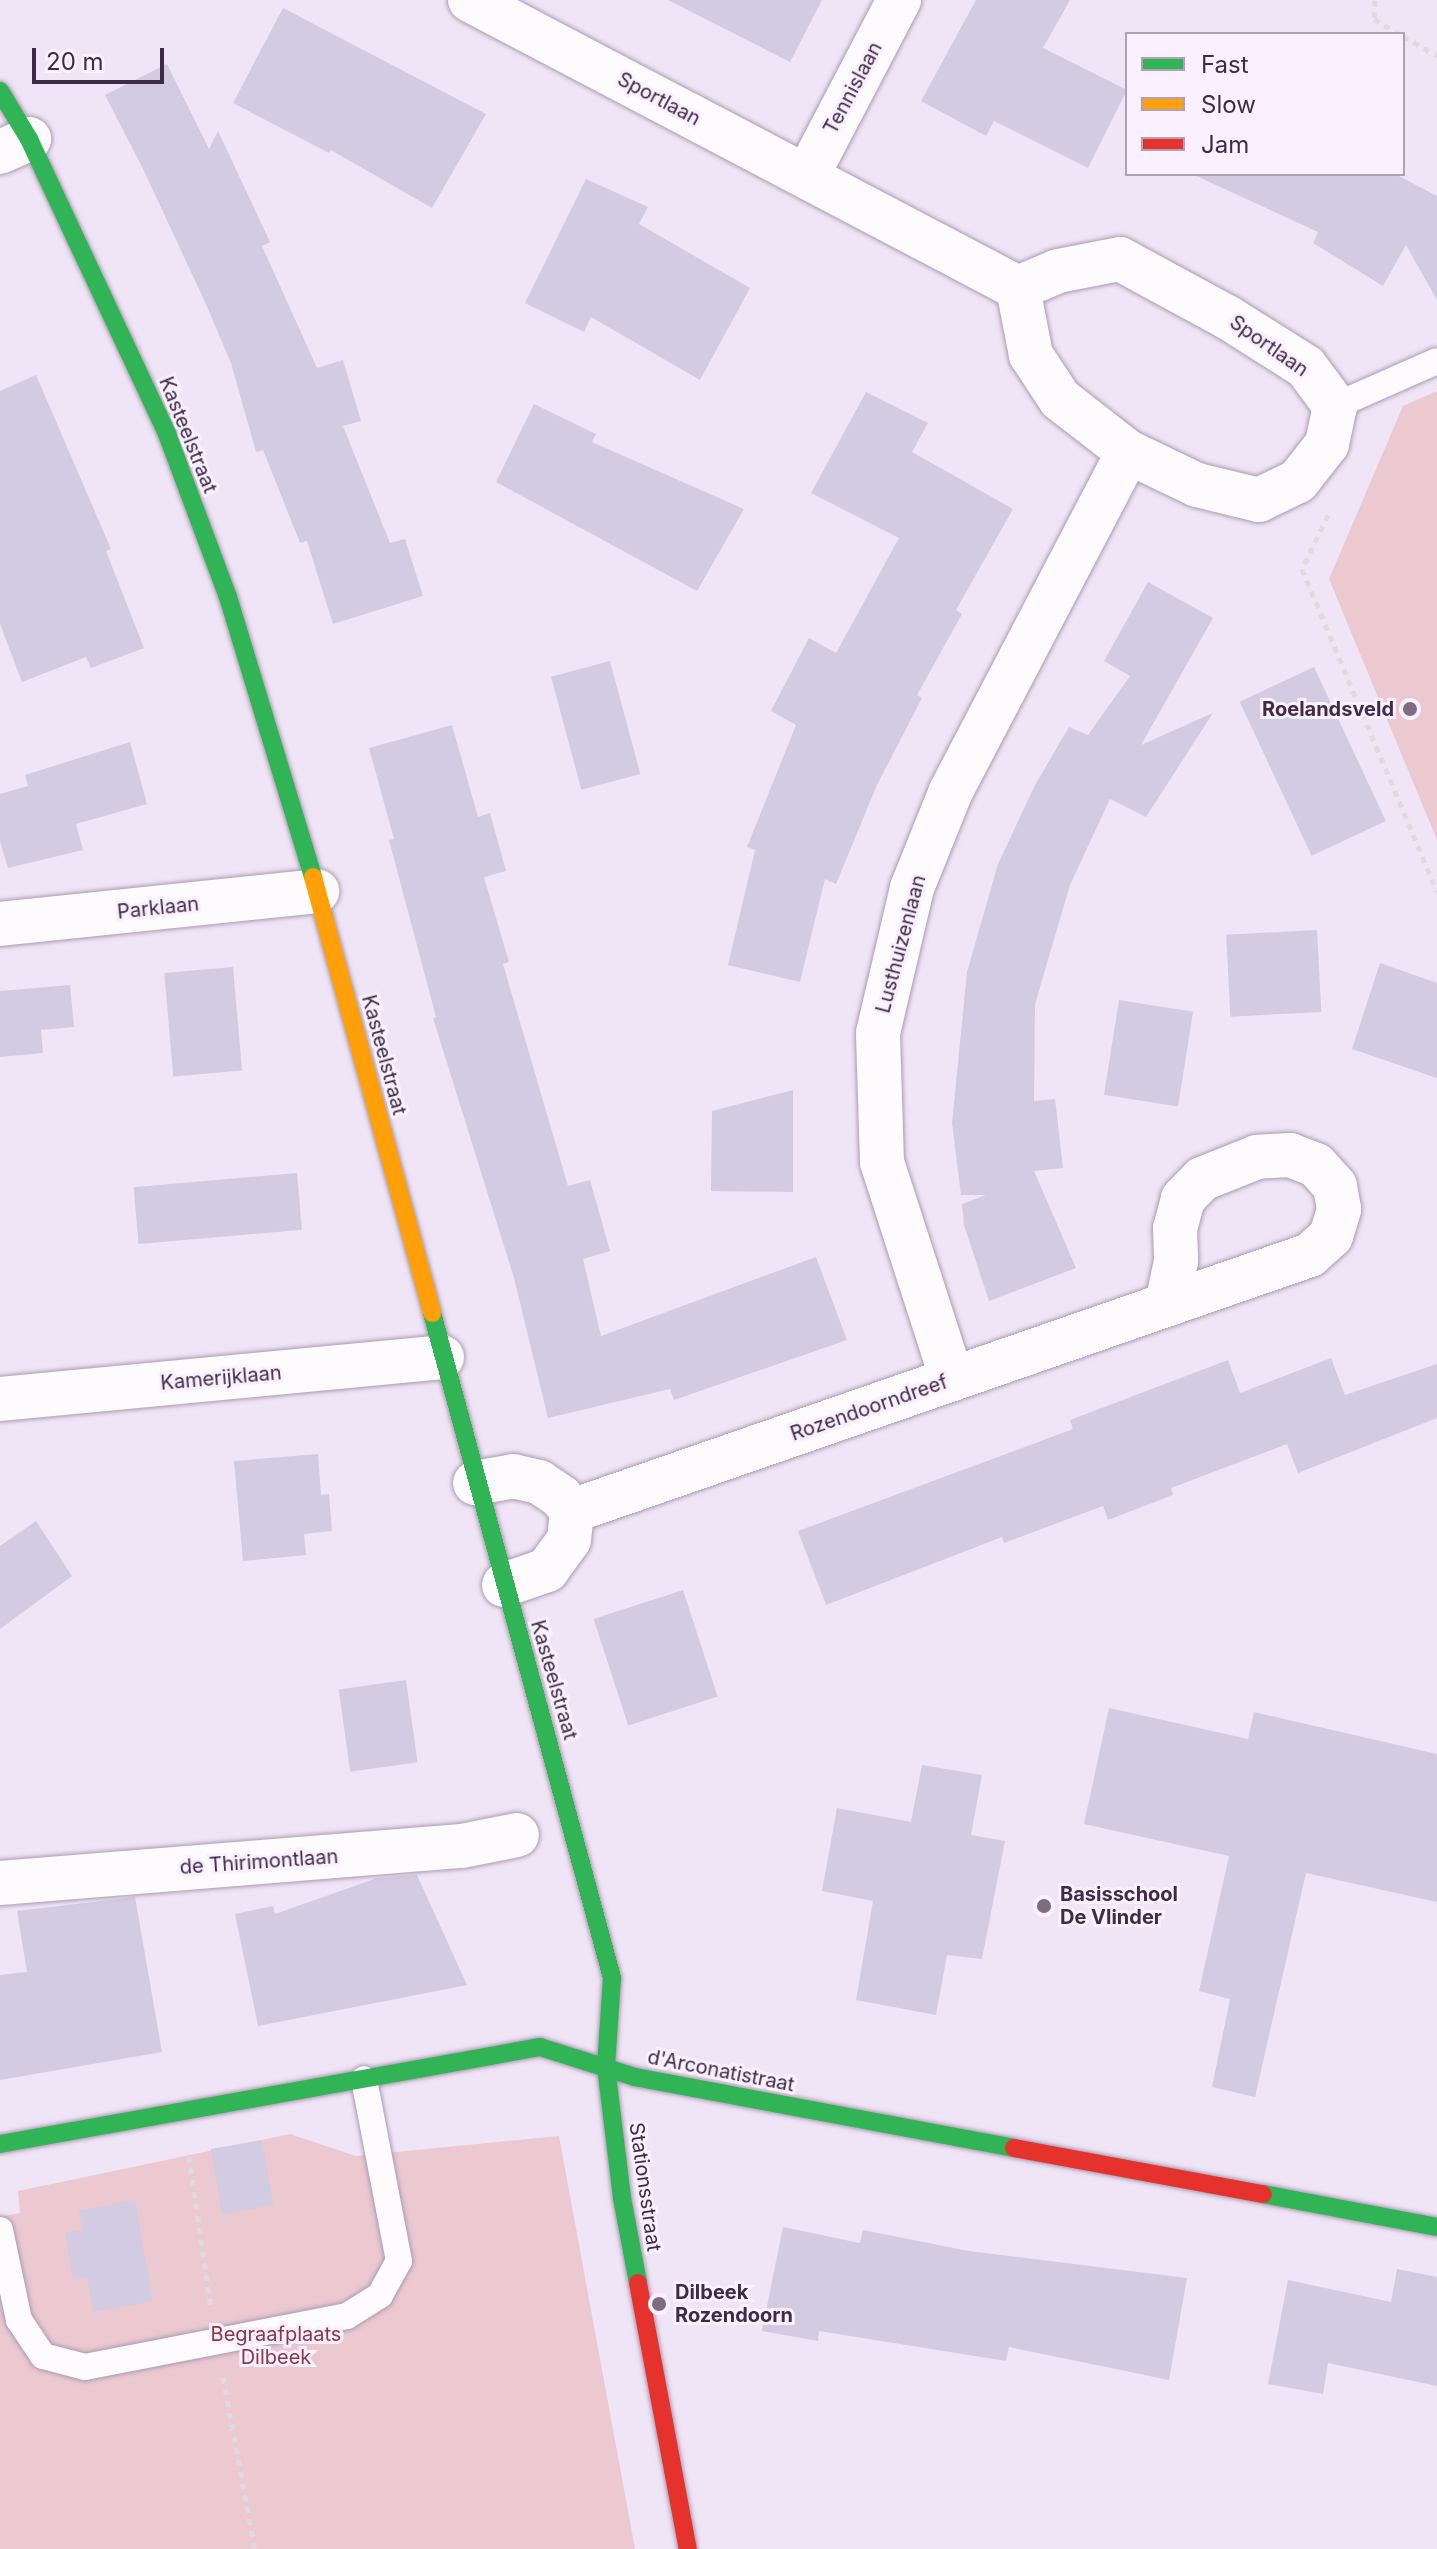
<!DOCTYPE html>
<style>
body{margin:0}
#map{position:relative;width:1437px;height:2549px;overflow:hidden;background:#f0e5f6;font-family:Inter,sans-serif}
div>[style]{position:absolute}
.green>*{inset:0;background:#ecc8d1}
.building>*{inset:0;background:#d3cbe1;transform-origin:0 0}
.path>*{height:5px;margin-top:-2.5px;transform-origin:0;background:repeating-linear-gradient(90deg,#dedae0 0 6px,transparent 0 12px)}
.roads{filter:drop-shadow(0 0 2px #aa9cb1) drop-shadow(0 0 2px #aa9cb1)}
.lane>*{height:26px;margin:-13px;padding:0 13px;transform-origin:13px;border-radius:13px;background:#fdfbfe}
.street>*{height:44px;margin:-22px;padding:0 22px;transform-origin:22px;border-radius:22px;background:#fdfbfe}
.fast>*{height:18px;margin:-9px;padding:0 9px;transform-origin:9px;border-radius:9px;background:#30b455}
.slow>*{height:18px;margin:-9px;padding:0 9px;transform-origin:9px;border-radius:9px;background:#ff9f0a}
.jam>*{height:18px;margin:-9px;padding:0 9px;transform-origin:9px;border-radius:9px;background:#e5322d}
.dots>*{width:22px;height:22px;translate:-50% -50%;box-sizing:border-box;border:4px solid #faf0ff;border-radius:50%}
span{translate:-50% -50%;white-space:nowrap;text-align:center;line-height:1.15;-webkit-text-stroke:6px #faf0ff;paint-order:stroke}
.street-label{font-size:20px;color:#3f2b47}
.poi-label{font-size:20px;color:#3f2b47;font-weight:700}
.right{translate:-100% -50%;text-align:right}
.left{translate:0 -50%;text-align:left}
.park-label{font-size:20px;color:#8b3842}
.legend{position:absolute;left:1125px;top:32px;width:280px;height:144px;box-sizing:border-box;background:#faf0ff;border:2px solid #afa1b5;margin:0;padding:10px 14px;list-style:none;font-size:24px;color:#3f2b47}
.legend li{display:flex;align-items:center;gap:16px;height:40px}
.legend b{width:40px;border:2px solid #afa1b5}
.scale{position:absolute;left:32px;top:48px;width:132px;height:36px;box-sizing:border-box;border:4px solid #3f2b47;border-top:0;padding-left:10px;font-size:24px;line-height:28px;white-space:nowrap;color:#3f2b47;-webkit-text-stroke:6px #faf0ff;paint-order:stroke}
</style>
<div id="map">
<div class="green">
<i style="clip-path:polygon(1437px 391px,1437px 840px,1329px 579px,1403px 406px)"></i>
<i style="clip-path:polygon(290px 2134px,356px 2156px,559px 2136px,635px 2549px,0 2549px,0 2217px,20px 2213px,18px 2191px)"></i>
</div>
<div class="building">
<i style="clip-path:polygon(668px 0,822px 0,790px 62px)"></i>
<i style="clip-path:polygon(976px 0,1070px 0,1043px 48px,1127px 90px,1088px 168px,994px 121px,986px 136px,921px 101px)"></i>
<i style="clip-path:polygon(283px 8px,486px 114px,432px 208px,331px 150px,329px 153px,233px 103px)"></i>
<i style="clip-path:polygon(167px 64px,209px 149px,218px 131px,270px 242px,262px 246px,317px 368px,343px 360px,361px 421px,343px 426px,390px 543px,405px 539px,423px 596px,333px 624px,307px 541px,300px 543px,263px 450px,256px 452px,231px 363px,205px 302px,143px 169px,105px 95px)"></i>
<i style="clip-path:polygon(1192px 174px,1395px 174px,1437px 196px,1437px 300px,1406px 245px,1383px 286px,1313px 243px,1318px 232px)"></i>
<i style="clip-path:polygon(586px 179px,648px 207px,639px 224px,750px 288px,700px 380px,591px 317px,584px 332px,525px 303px)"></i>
<i style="clip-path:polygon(36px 375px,111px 549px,106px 551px,144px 648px,91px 668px,86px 657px,22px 682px,0 624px,0 391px)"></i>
<i style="clip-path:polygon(866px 392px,928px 423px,912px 452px,1013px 509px,956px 610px,962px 614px,917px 695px,922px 698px,877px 785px,836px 884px,825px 879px,800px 982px,728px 965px,755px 850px,747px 847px,796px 725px,771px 711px,809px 638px,836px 653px,899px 538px,811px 493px)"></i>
<i style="clip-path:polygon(534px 404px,596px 434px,592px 442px,744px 509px,697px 591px,496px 482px)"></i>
<i style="clip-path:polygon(1148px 582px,1213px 618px,1141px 745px,1213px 713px,1146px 817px,1110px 799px,1070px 885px,1035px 1004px,1034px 1101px,1055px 1099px,1063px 1168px,1034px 1171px,1076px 1268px,989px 1301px,964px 1225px,962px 1204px,986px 1195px,961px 1195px,952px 1123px,967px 972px,998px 864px,1035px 785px,1069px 727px,1088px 735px,1130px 676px,1104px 661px)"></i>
<i style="left:610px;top:661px;width:117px;height:61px;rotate:75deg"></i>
<i style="left:1314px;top:667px;width:170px;height:82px;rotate:65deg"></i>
<i style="clip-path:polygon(452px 725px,478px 817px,490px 813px,506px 871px,484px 877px,509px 962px,503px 964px,568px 1186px,590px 1180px,610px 1251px,583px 1259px,601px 1336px,816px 1257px,847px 1340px,674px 1400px,670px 1389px,548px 1418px,514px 1278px,433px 1018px,436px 1017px,389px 840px,394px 839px,369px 748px)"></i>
<i style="clip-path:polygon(130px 742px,147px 804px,76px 824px,83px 850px,8px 868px,0 841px,0 794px,28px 786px,25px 775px)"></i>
<i style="left:1317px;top:930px;width:82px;height:91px;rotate:87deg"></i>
<i style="clip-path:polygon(1380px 963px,1437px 983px,1437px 1078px,1352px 1049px)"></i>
<i style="left:233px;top:967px;width:104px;height:69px;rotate:85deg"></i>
<i style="clip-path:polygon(70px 985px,74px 1027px,41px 1030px,43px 1053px,0 1057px,0 991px)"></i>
<i style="left:1119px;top:1000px;width:75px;height:96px;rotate:9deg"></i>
<i style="clip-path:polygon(793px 1090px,793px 1192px,711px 1191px,712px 1111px)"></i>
<i style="left:297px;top:1173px;width:57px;height:164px;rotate:85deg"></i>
<i style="clip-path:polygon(1331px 1358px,1345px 1395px,1437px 1364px,1437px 1418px,1298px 1473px,1287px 1444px,1171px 1488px,1173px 1495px,1108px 1520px,1103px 1506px,1004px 1543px,1002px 1537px,826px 1605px,798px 1531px,1073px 1429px,1070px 1420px,1228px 1360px,1240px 1393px)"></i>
<i style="clip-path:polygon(318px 1454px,321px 1495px,329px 1494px,332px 1531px,304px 1534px,306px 1555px,243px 1561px,234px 1461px)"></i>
<i style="clip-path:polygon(36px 1521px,72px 1576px,0 1629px,0 1546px)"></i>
<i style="left:683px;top:1590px;width:112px;height:94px;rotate:72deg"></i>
<i style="left:406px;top:1680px;width:83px;height:68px;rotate:82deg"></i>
<i style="clip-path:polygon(1109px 1708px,1248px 1739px,1254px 1712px,1437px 1754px,1437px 1902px,1306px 1873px,1255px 2097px,1212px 2087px,1230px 1999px,1199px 1991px,1229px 1856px,1084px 1824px)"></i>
<i style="clip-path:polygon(922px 1765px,982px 1775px,971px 1835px,1005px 1841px,982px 1959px,947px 1955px,936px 2015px,856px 2000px,873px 1901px,822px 1891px,837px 1808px,911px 1822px)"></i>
<i style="clip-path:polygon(417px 1875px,467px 1985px,258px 2026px,235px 1914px,273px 1906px,275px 1914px,377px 1878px)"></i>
<i style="clip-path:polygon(135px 1897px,162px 2052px,0 2080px,0 1975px,27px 1972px,17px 1911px)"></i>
<i style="left:262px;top:2140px;width:66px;height:52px;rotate:80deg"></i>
<i style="clip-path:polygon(135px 2200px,153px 2301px,94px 2312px,87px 2277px,73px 2280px,65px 2232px,82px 2230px,79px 2210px)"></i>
<i style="clip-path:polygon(783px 2227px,860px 2243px,863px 2230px,969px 2251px,1187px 2278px,1169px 2380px,1009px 2347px,1006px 2361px,819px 2331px,818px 2341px,762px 2331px)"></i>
<i style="clip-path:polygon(1397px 2269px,1437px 2277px,1437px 2386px,1328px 2363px,1323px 2394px,1268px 2384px,1288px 2280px,1391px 2302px)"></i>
</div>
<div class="path">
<i style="left:1375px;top:0;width:19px;rotate:93deg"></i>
<i style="left:1374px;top:19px;width:29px;rotate:31deg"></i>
<i style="left:1403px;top:36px;width:39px;rotate:30deg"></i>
<i style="left:1328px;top:515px;width:60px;rotate:115.7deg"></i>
<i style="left:1302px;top:569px;width:350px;rotate:67.3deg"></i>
<i style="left:189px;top:2156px;width:154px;rotate:81.8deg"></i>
<i style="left:223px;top:2377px;width:175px;rotate:79.5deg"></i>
</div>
<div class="roads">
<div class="lane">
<i style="left:1335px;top:406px;width:111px;rotate:-23.8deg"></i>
<i style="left:0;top:2230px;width:92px;rotate:78.1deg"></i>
<i style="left:19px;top:2320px;width:43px;rotate:56.3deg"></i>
<i style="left:43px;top:2356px;width:43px;rotate:14.7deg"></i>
<i style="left:85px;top:2367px;width:267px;rotate:-11deg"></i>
<i style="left:347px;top:2316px;width:39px;rotate:-32deg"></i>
<i style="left:380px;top:2295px;width:39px;rotate:-61deg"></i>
<i style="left:399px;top:2261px;width:185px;rotate:-100.9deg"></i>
</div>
<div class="street">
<i style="left:470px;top:0;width:619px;rotate:27.72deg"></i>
<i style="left:0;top:152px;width:32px;rotate:-24deg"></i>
<i style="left:807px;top:176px;width:199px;rotate:-62.4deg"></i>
<i style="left:1120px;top:259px;width:122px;rotate:28.5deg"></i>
<i style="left:1227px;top:317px;width:93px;rotate:32.3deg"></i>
<i style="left:1306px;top:367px;width:49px;rotate:53.4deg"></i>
<i style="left:1335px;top:406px;width:39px;rotate:102deg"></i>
<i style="left:1327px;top:444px;width:47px;rotate:128.1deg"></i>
<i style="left:1298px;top:481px;width:43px;rotate:154deg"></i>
<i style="left:1259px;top:500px;width:64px;rotate:-166.4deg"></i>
<i style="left:1197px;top:485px;width:76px;rotate:-154.4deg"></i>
<i style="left:1128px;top:452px;width:86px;rotate:-142.1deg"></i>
<i style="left:1060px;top:399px;width:53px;rotate:-123.4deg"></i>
<i style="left:1031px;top:355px;width:68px;rotate:-101deg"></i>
<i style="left:1018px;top:288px;width:43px;rotate:-23deg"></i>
<i style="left:1058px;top:271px;width:63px;rotate:-11deg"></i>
<i style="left:0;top:924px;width:319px;rotate:-5.9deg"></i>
<i style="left:952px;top:1379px;width:228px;rotate:-107.9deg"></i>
<i style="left:882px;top:1162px;width:129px;rotate:-91.8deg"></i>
<i style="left:878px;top:1033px;width:149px;rotate:-76.8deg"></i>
<i style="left:912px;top:888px;width:105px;rotate:-68.1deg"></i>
<i style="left:951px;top:791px;width:382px;rotate:-62.4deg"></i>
<i style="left:0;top:1399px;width:444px;rotate:-5.4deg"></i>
<i style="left:475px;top:1483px;width:39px;rotate:-10deg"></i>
<i style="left:513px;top:1476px;width:27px;rotate:13deg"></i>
<i style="left:539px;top:1482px;width:27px;rotate:34deg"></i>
<i style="left:561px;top:1497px;width:18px;rotate:52deg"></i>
<i style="left:572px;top:1511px;width:781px;rotate:-19.13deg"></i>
<i style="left:1310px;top:1255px;width:28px;rotate:-42deg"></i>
<i style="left:1331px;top:1236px;width:28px;rotate:-73deg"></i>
<i style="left:1339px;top:1209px;width:23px;rotate:-100deg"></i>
<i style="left:1335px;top:1186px;width:28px;rotate:-132deg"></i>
<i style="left:1316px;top:1165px;width:28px;rotate:-159deg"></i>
<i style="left:1290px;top:1155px;width:33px;rotate:177deg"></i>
<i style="left:1257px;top:1157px;width:59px;rotate:158.2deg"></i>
<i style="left:1202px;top:1179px;width:28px;rotate:134deg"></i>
<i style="left:1183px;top:1199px;width:30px;rotate:105deg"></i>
<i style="left:1175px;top:1228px;width:33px;rotate:88deg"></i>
<i style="left:1176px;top:1261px;width:44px;rotate:101.8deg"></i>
<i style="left:504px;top:1585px;width:46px;rotate:-19.2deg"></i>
<i style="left:547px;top:1570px;width:37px;rotate:-54deg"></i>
<i style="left:569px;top:1540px;width:29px;rotate:-84deg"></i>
<i style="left:0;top:1883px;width:463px;rotate:-4.6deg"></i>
<i style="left:462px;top:1846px;width:56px;rotate:-11.3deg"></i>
</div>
<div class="fast">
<i style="left:0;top:91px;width:56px;rotate:58.9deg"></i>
<i style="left:29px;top:139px;width:326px;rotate:64.9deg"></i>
<i style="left:167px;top:434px;width:174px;rotate:69.5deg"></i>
<i style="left:228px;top:597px;width:293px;rotate:73.1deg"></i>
<i style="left:432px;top:1313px;width:689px;rotate:74.85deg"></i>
<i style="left:612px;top:1978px;width:89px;rotate:93.9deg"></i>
<i style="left:606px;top:2067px;width:132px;rotate:83deg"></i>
<i style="left:622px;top:2198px;width:86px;rotate:79.3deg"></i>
<i style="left:0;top:2144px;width:549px;rotate:-10.18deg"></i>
<i style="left:540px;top:2047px;width:100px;rotate:17.5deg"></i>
<i style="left:635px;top:2077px;width:386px;rotate:10.6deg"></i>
<i style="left:1263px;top:2194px;width:177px;rotate:10.7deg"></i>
</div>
<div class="slow">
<i style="left:313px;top:877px;width:452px;rotate:74.7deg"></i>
</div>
<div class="jam">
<i style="left:1014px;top:2148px;width:253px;rotate:10.5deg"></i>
<i style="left:638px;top:2283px;width:271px;rotate:79.4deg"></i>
</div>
</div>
<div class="dots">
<i style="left:1410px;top:709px;background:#7d6c84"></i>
<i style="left:1044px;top:1906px;background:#7d6c84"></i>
<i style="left:659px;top:2304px;background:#7d6c84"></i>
</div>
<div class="street-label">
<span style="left:853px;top:88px;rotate:-62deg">Tennislaan</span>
<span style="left:659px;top:99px;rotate:28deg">Sportlaan</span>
<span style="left:1269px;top:346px;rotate:35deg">Sportlaan</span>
<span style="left:188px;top:435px;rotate:68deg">Kasteelstraat</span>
<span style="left:158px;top:908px;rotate:-6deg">Parklaan</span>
<span style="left:901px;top:944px;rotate:-75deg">Lusthuizenlaan</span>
<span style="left:384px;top:1055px;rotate:75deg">Kasteelstraat</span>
<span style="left:221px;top:1378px;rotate:-5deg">Kamerijklaan</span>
<span style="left:869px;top:1408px;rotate:-19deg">Rozendoorndreef</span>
<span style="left:554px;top:1680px;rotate:74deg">Kasteelstraat</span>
<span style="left:259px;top:1862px;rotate:-4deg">de Thirimontlaan</span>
<span style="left:721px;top:2071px;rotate:11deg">d'Arconatistraat</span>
<span style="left:645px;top:2187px;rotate:82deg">Stationsstraat</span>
</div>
<div class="poi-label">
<span class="right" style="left:1394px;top:709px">Roelandsveld</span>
<span class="left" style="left:1060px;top:1906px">Basisschool<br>De Vlinder</span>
<span class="left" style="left:675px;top:2304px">Dilbeek<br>Rozendoorn</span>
</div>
<div class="park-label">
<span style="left:276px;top:2346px">Begraafplaats<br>Dilbeek</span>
</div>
<ul class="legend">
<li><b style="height:10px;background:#30b455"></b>Fast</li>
<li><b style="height:10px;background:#ff9f0a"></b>Slow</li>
<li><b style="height:10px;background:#e5322d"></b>Jam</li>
</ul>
<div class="scale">20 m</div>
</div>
